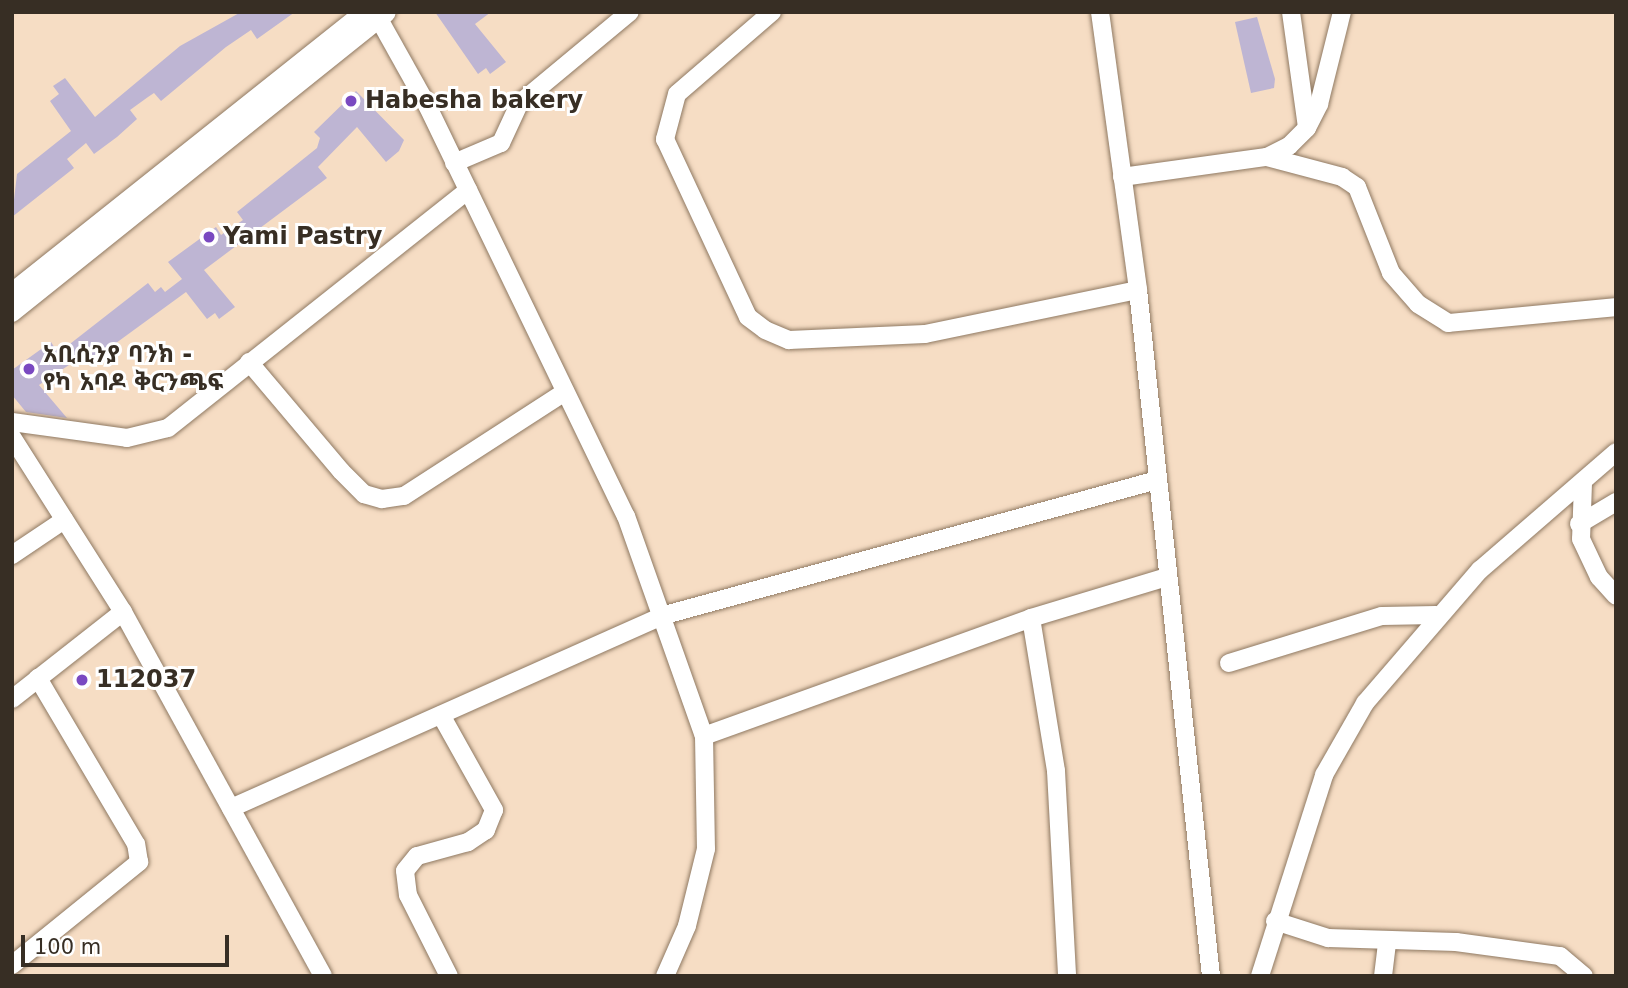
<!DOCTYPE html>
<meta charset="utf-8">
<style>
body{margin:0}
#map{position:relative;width:1628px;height:988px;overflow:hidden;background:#f6ddc4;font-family:"DejaVu Sans","Noto Sans Ethiopic",sans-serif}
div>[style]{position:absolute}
.building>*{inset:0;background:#beb5d3}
.roads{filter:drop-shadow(0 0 2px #8f7962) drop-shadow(0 0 2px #8f7962)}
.minor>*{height:18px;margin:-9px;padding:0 9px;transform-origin:9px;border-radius:9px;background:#fff}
.dots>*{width:19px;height:19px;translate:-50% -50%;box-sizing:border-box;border:4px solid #fff;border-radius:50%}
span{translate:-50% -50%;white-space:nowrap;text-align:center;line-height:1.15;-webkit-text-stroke:6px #fff;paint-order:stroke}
.poi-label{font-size:24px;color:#372e24;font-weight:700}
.left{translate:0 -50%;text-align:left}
.frame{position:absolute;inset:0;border:14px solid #372e24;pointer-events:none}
.scale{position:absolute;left:21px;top:935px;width:208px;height:32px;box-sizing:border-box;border:4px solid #372e24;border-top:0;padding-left:9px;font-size:21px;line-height:24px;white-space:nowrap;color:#372e24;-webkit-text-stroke:5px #fff;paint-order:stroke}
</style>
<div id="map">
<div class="building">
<i style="clip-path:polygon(241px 12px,295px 12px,257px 39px,251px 30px,226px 47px,161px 101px,154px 93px,148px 97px,130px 110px,137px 119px,117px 137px,94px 154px,86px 143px,67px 159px,74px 168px,12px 217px,17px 174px,71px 131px,50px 101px,59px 94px,53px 86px,65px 78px,95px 117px,180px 46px)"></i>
<i style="clip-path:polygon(435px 12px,491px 12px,475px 24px,506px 62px,490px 74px,486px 68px,478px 74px)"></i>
<i style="clip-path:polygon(1257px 17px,1275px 79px,1274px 88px,1251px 93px,1235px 22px)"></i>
<i style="clip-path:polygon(356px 91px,404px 140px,399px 151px,386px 162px,357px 127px,318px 167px,327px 178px,204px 270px,235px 307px,219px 319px,215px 313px,207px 319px,186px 292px,90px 362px,84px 355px,39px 385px,67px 418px,26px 412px,12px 395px,12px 370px,51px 342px,56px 350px,66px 347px,148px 283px,155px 292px,161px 287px,165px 292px,182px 279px,168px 262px,216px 227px,221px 235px,243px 220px,237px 212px,317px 148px,320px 138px,314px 132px)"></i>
</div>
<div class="roads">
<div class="minor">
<i style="left:375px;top:12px;width:107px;rotate:60.8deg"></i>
<i style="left:427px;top:105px;width:457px;rotate:64.2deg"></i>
<i style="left:626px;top:516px;width:233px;rotate:70.5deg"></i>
<i style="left:704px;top:736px;width:113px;rotate:89deg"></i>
<i style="left:706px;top:849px;width:79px;rotate:103.9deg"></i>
<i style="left:687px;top:926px;width:55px;rotate:113.7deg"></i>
<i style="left:772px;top:12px;width:125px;rotate:139.2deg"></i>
<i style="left:677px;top:94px;width:47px;rotate:104.9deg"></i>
<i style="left:665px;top:139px;width:196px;rotate:65deg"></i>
<i style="left:748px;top:317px;width:21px;rotate:37deg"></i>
<i style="left:765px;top:330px;width:26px;rotate:23deg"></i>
<i style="left:789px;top:340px;width:136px;rotate:-2.5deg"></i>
<i style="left:925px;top:334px;width:217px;rotate:-11.7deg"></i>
<i style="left:1100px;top:12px;width:281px;rotate:82.2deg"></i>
<i style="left:1138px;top:290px;width:690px;rotate:83.93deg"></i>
<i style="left:1291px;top:12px;width:117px;rotate:82.1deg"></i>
<i style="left:1267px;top:157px;width:78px;rotate:14.9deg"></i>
<i style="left:1342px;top:177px;width:18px;rotate:34deg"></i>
<i style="left:1357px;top:187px;width:92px;rotate:68.4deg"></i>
<i style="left:1391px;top:273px;width:41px;rotate:48.9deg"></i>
<i style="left:1418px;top:304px;width:36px;rotate:32deg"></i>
<i style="left:1448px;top:323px;width:169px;rotate:-5.4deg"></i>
<i style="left:454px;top:163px;width:51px;rotate:-23.1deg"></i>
<i style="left:501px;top:143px;width:43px;rotate:-65.2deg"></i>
<i style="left:519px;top:104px;width:144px;rotate:-39.7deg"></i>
<i style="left:1122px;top:177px;width:146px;rotate:-7.9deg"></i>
<i style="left:1267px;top:157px;width:25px;rotate:-27deg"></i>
<i style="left:1289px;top:146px;width:25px;rotate:-45deg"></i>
<i style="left:1307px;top:128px;width:27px;rotate:-63deg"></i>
<i style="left:1319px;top:104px;width:95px;rotate:-76deg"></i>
<i style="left:12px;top:292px;width:450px;rotate:-38.5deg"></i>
<i style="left:12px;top:313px;width:480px;rotate:-38.7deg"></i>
<i style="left:249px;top:362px;width:143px;rotate:49.8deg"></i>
<i style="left:341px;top:471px;width:33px;rotate:45deg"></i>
<i style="left:364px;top:494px;width:19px;rotate:16deg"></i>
<i style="left:382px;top:499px;width:22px;rotate:-8deg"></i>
<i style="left:404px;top:496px;width:192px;rotate:-32.9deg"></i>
<i style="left:12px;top:422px;width:116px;rotate:7.9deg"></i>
<i style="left:127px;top:438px;width:42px;rotate:-13.7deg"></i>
<i style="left:168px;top:428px;width:383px;rotate:-38.4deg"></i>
<i style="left:12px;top:437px;width:207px;rotate:57.6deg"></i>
<i style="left:123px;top:612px;width:415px;rotate:61.2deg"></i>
<i style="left:1583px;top:483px;width:56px;rotate:92deg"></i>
<i style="left:1581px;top:539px;width:42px;rotate:64.7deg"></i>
<i style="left:1599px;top:577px;width:25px;rotate:48deg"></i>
<i style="left:1579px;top:524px;width:43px;rotate:-30.7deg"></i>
<i style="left:12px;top:555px;width:63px;rotate:-33.9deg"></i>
<i style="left:1031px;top:618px;width:155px;rotate:80.7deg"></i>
<i style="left:1056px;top:771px;width:205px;rotate:86.9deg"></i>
<i style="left:1229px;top:663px;width:160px;rotate:-17.1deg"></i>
<i style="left:1382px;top:616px;width:54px;rotate:-1.1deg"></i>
<i style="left:12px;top:699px;width:141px;rotate:-38.1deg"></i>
<i style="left:441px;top:715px;width:109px;rotate:60.8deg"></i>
<i style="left:494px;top:810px;width:22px;rotate:112deg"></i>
<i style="left:486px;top:830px;width:22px;rotate:146deg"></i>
<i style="left:468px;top:842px;width:53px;rotate:164.6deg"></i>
<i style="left:417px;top:856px;width:19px;rotate:129deg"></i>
<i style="left:405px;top:871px;width:24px;rotate:83deg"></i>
<i style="left:408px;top:895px;width:91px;rotate:63.2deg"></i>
<i style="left:704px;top:736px;width:348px;rotate:-19.8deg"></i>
<i style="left:1031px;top:618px;width:142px;rotate:-16.8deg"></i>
<i style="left:231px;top:808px;width:475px;rotate:-24deg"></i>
<i style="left:665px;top:615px;width:510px;rotate:-15.34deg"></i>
<i style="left:1275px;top:921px;width:56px;rotate:17.8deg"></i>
<i style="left:1328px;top:938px;width:128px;rotate:1.8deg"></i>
<i style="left:1456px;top:942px;width:105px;rotate:7.7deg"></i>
<i style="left:1560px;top:956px;width:31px;rotate:40deg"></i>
<i style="left:12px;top:965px;width:164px;rotate:-39deg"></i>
<i style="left:139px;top:862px;width:18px;rotate:-99deg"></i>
<i style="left:136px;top:844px;width:193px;rotate:-120.6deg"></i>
<i style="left:1260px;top:976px;width:211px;rotate:-72.3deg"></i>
<i style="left:1324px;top:775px;width:83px;rotate:-60.3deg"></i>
<i style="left:1365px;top:703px;width:176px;rotate:-49.2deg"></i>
<i style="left:1480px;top:570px;width:180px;rotate:-40.9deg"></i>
<i style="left:1383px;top:976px;width:35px;rotate:-83deg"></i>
</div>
</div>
<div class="dots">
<i style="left:351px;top:101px;background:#7a49c1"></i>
<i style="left:209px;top:237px;background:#7a49c1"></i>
<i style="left:29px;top:369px;background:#7a49c1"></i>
<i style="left:82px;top:680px;background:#7a49c1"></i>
</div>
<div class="poi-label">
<span class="left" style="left:365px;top:101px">Habesha bakery</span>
<span class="left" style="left:223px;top:237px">Yami Pastry</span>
<span class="left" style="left:43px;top:369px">አቢሲንያ ባንክ -<br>የካ አባዶ ቅርንጫፍ</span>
<span class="left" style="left:96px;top:680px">112037</span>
</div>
<div class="frame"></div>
<div class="scale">100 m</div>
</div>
